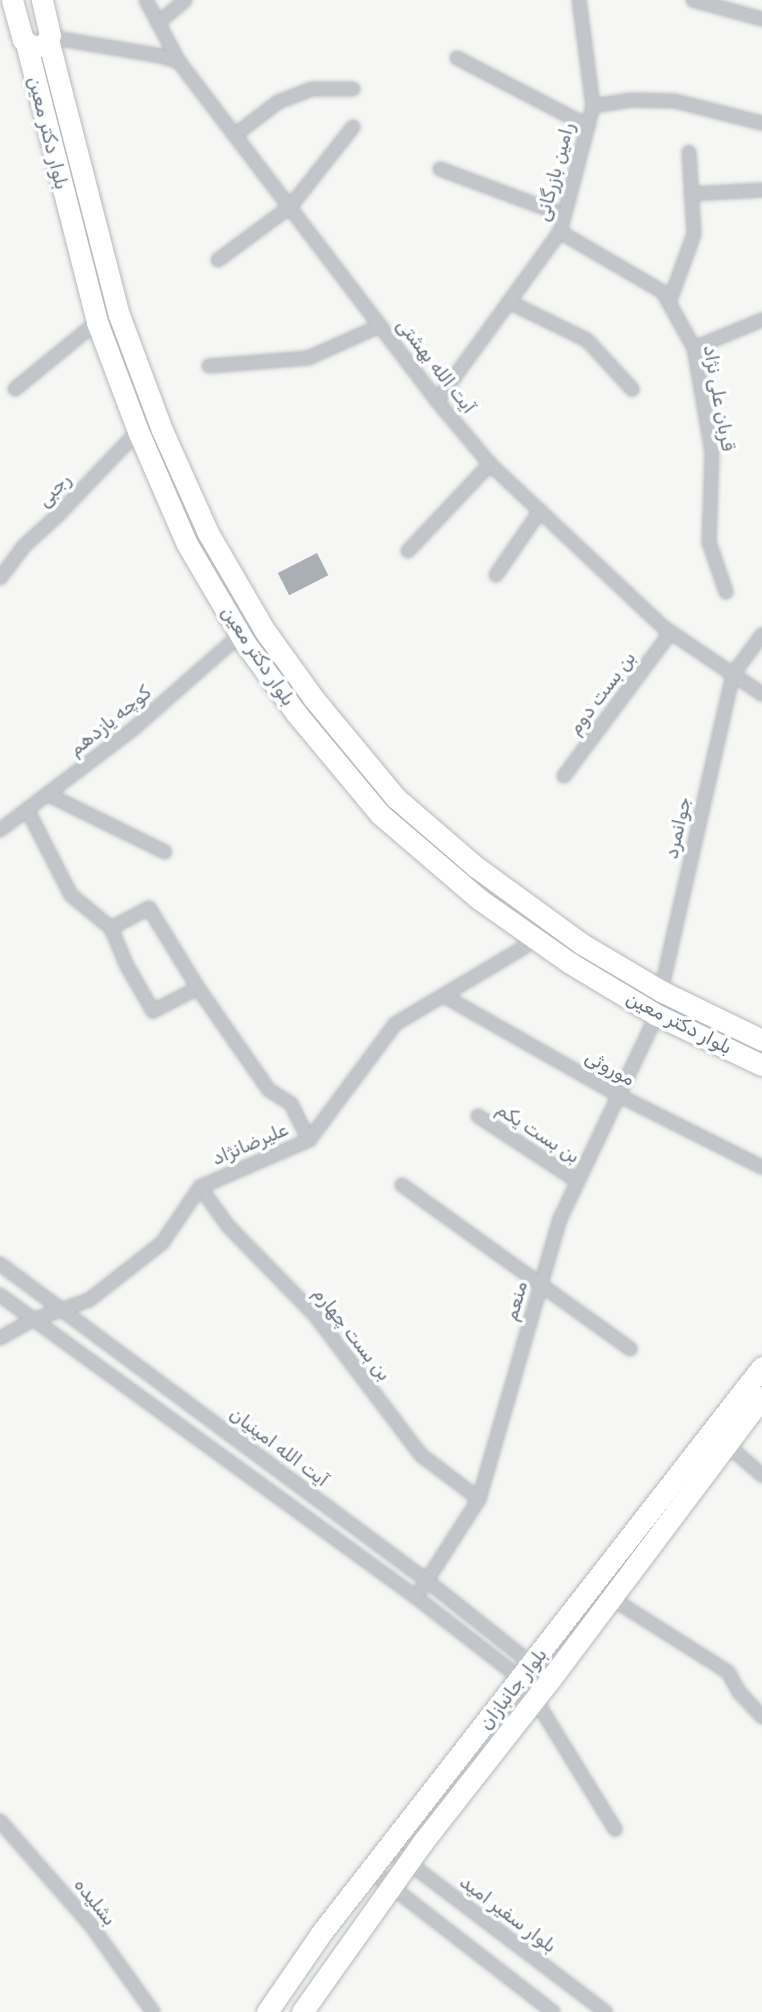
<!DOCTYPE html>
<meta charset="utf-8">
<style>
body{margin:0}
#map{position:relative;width:762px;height:2012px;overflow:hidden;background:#f6f7f4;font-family:Rubik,"Noto Sans Arabic",sans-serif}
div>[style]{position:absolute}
.building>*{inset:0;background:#a9afb5;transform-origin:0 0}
.roads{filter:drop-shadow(0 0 2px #b5b9bd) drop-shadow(0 0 2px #b5b9bd)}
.minor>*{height:12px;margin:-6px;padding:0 6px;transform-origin:6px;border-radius:6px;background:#c2c5c9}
.primary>*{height:21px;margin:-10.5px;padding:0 10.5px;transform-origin:10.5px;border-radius:10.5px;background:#fff}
span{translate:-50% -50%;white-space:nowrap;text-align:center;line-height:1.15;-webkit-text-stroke:7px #fff;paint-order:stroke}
.street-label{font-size:19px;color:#677483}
</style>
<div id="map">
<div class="building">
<i style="left:317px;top:553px;width:25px;height:44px;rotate:63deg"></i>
</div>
<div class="roads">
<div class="minor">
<i style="left:146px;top:0;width:70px;rotate:62deg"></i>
<i style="left:179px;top:62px;width:426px;rotate:52.7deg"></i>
<i style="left:437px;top:401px;width:82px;rotate:49.9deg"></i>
<i style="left:490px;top:464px;width:238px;rotate:43.3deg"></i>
<i style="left:663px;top:627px;width:120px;rotate:34.1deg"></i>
<i style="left:693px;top:0;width:72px;rotate:15.4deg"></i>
<i style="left:158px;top:23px;width:35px;rotate:-40deg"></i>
<i style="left:49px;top:37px;width:114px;rotate:9.6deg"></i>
<i style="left:161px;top:56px;width:19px;rotate:18deg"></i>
<i style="left:457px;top:58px;width:148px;rotate:27.4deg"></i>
<i style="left:593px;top:106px;width:37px;rotate:-9deg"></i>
<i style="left:630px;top:100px;width:45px;rotate:1.3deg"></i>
<i style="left:675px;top:101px;width:90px;rotate:14.2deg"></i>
<i style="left:235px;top:135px;width:54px;rotate:-37.5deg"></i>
<i style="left:278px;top:102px;width:36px;rotate:-21deg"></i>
<i style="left:312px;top:89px;width:41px"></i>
<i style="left:440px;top:169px;width:132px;rotate:20.4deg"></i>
<i style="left:691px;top:194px;width:71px;rotate:-3.2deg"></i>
<i style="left:560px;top:232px;width:119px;rotate:30.2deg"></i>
<i style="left:663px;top:292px;width:64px;rotate:61deg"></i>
<i style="left:694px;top:348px;width:106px;rotate:80.2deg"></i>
<i style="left:712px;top:452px;width:90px;rotate:91.9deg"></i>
<i style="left:709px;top:542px;width:53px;rotate:71.2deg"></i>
<i style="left:218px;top:260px;width:89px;rotate:-36.4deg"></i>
<i style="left:290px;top:207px;width:102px;rotate:-51.8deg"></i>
<i style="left:509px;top:302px;width:87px;rotate:26deg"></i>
<i style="left:587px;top:340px;width:67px;rotate:47.4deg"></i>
<i style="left:669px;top:303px;width:73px;rotate:-70.1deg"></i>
<i style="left:694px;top:234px;width:82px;rotate:-93.5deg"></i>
<i style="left:694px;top:348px;width:74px;rotate:-22.4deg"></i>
<i style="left:209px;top:366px;width:99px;rotate:-4.6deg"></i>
<i style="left:308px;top:358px;width:79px;rotate:-24deg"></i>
<i style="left:15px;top:389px;width:106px;rotate:-39.3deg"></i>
<i style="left:437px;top:401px;width:209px;rotate:-54deg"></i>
<i style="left:560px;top:232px;width:130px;rotate:-75.3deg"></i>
<i style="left:593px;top:106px;width:107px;rotate:-97.5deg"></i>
<i style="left:408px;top:551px;width:120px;rotate:-46.7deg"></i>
<i style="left:496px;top:575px;width:78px;rotate:-55.5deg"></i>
<i style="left:0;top:578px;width:39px;rotate:-53deg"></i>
<i style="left:23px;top:547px;width:46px;rotate:-42.4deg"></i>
<i style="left:57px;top:516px;width:117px;rotate:-46.4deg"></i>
<i style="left:564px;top:776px;width:179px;rotate:-53.4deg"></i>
<i style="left:49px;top:795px;width:129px;rotate:26.2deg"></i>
<i style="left:28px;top:811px;width:94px;rotate:62.9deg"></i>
<i style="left:71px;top:895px;width:52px;rotate:39.5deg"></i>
<i style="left:0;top:830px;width:167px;rotate:-37.2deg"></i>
<i style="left:133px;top:729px;width:142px;rotate:-41.3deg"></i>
<i style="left:198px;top:988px;width:51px;rotate:152.9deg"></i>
<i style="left:153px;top:1011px;width:52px;rotate:-120deg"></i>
<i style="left:127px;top:966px;width:41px;rotate:-112.8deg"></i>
<i style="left:111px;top:928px;width:43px;rotate:-27.8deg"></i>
<i style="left:149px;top:908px;width:94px;rotate:58.5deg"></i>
<i style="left:198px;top:988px;width:124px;rotate:55.2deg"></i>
<i style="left:269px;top:1090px;width:26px;rotate:32deg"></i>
<i style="left:291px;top:1104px;width:40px;rotate:63.4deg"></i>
<i style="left:661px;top:991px;width:325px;rotate:-77.2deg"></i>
<i style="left:733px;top:674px;width:49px;rotate:-53.4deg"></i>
<i style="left:444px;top:996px;width:200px;rotate:29.6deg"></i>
<i style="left:618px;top:1095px;width:161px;rotate:26.6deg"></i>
<i style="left:478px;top:1116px;width:118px;rotate:33.3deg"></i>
<i style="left:402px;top:1185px;width:281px;rotate:35.7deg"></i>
<i style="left:200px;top:1187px;width:48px;rotate:54.3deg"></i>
<i style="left:228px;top:1226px;width:123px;rotate:45.7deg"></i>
<i style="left:314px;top:1314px;width:177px;rotate:52.8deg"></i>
<i style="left:421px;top:1455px;width:73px;rotate:37.2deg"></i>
<i style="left:0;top:1264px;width:530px;rotate:36.57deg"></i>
<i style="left:426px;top:1580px;width:137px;rotate:38.5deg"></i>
<i style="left:0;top:1295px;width:515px;rotate:36deg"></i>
<i style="left:417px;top:1598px;width:132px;rotate:37.9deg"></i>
<i style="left:0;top:1338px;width:38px;rotate:-29deg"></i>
<i style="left:33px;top:1320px;width:59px;rotate:-19.7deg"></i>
<i style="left:89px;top:1300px;width:93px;rotate:-38deg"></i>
<i style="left:162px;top:1243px;width:68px;rotate:-55.8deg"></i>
<i style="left:200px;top:1187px;width:119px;rotate:-23.3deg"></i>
<i style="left:309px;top:1140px;width:144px;rotate:-53.4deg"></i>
<i style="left:395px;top:1024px;width:149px;rotate:-30.7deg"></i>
<i style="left:523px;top:948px;width:13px;rotate:-42deg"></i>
<i style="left:726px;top:1444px;width:48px;rotate:40.7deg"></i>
<i style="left:422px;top:1588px;width:106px;rotate:-57.4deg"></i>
<i style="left:479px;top:1499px;width:291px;rotate:-73.9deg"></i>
<i style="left:560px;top:1219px;width:226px;rotate:-64.6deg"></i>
<i style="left:611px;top:1598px;width:138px;rotate:32.3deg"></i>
<i style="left:728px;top:1672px;width:23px;rotate:61deg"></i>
<i style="left:739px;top:1692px;width:34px;rotate:47deg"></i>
<i style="left:535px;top:1699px;width:153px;rotate:58.4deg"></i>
<i style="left:0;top:1821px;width:137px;rotate:48.9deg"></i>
<i style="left:90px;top:1924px;width:108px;rotate:54.4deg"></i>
<i style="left:388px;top:1847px;width:273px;rotate:37.2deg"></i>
<i style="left:370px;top:1870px;width:232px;rotate:37.8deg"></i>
</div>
<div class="primary">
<i style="left:12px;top:0;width:41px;rotate:74.6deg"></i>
<i style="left:23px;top:40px;width:14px;rotate:30deg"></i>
<i style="left:35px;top:47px;width:10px;rotate:-17deg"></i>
<i style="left:45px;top:44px;width:10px;rotate:-61deg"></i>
<i style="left:50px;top:35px;width:36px;rotate:-103deg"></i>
<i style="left:48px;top:39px;width:285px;rotate:75.6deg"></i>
<i style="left:119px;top:315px;width:123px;rotate:69.5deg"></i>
<i style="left:162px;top:430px;width:113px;rotate:65.9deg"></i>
<i style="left:208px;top:533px;width:113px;rotate:59.8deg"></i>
<i style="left:265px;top:631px;width:84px;rotate:54.2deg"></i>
<i style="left:314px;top:699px;width:129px;rotate:50.4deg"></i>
<i style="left:396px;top:798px;width:106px;rotate:40.8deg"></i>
<i style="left:476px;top:867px;width:131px;rotate:36deg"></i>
<i style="left:582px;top:944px;width:92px;rotate:30.7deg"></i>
<i style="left:661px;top:991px;width:112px;rotate:25.9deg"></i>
<i style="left:26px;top:43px;width:288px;rotate:75.7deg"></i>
<i style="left:97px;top:322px;width:116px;rotate:69.4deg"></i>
<i style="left:138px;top:431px;width:123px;rotate:66.6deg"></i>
<i style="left:187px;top:544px;width:115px;rotate:59.6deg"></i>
<i style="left:245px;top:643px;width:87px;rotate:53.9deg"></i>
<i style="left:296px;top:713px;width:131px;rotate:50.3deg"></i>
<i style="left:380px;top:814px;width:130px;rotate:40.6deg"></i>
<i style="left:479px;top:899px;width:111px;rotate:35.1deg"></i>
<i style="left:570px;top:963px;width:101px;rotate:30.9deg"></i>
<i style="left:657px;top:1015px;width:116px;rotate:25.5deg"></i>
<i style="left:267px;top:2012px;width:97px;rotate:-55.5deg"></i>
<i style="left:322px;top:1932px;width:716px;rotate:-52.09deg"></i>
<i style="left:302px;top:2012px;width:207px;rotate:-54.6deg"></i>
<i style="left:422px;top:1843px;width:206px;rotate:-51.9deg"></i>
<i style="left:549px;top:1681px;width:355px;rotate:-53.1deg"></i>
</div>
</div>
<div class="street-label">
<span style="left:48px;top:133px;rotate:76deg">بلوار دکتر معین</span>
<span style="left:555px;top:172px;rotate:-75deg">رامین بازرگانی</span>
<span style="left:436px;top:366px;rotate:52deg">آیت الله بهشتی</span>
<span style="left:719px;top:398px;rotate:80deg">قربان علی نژاد</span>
<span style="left:54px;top:490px;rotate:-46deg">رجبی</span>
<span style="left:258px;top:656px;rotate:56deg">بلوار دکتر معین</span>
<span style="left:602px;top:693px;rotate:-53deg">بن بست دوم</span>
<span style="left:110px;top:721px;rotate:-39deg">کوچه یازدهم</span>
<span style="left:678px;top:828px;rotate:-77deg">جوانمرد</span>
<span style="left:679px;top:1023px;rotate:27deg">بلوار دکتر معین</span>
<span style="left:610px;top:1068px;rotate:29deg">موروثی</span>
<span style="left:538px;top:1133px;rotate:33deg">بن بست یکم</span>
<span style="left:250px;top:1144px;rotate:-23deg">علیرضانژاد</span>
<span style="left:516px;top:1301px;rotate:-74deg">منعم</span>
<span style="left:352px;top:1334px;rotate:52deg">بن بست چهارم</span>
<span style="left:279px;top:1447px;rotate:37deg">آیت الله امینیان</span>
<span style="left:513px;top:1689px;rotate:-52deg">بلوار جانبازان</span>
<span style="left:95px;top:1902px;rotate:51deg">بشلیده</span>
<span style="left:508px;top:1914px;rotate:37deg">بلوار سفیر امید</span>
</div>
</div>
